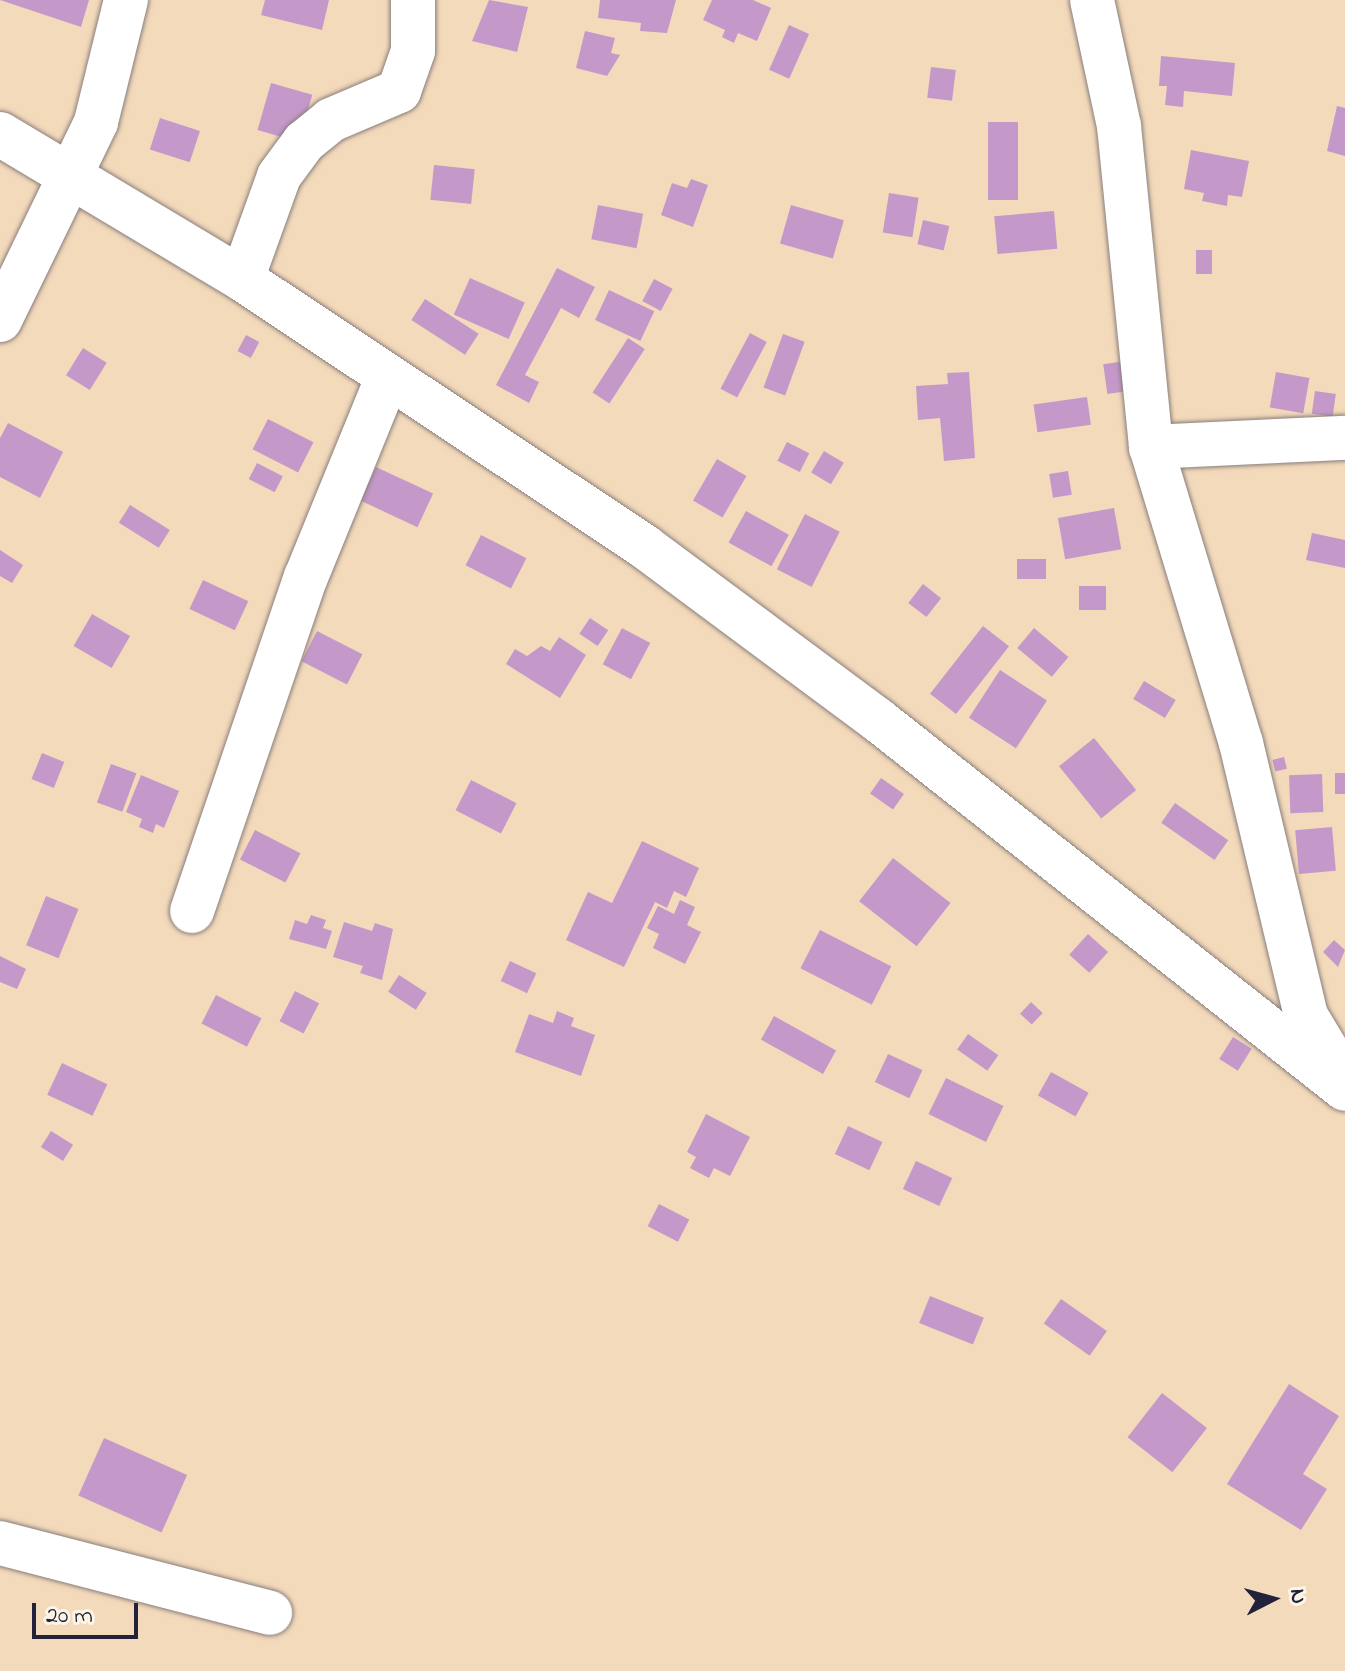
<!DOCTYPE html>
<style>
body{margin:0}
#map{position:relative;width:1345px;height:1671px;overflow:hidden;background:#f3dabb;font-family:"Indie Flower",sans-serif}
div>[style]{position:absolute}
.building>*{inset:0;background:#c499ca;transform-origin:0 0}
.roads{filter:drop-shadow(0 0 2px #8a7e7b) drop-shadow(0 0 2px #8a7e7b)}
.minor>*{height:44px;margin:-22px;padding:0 22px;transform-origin:22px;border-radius:22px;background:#fff}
span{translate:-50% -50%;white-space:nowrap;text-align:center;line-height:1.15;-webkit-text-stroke:8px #fcf5e5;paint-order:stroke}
.north{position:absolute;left:1233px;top:1559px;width:80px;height:80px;-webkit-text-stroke:6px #fcf5e5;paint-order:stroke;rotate:84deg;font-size:22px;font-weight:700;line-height:32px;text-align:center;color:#22223b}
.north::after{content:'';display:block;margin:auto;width:28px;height:36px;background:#22223b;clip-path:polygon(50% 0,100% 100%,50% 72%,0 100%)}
.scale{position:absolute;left:32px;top:1603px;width:106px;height:36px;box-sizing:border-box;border:4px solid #22223b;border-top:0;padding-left:10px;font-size:24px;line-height:28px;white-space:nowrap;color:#22223b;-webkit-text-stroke:6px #fcf5e5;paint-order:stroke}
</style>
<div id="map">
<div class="building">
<i style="clip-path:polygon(0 0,89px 0,81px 27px)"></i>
<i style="clip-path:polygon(265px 0,329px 0,322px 30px,261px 15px)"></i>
<i style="clip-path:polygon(489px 0,528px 7px,517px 52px,472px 41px)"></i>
<i style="clip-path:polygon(600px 0,676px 0,667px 33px,640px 31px,641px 23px,598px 18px)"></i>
<i style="clip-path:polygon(712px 0,753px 0,771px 8px,757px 41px,738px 33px,734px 43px,722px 37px,725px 30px,703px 20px)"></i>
<i style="left:789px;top:25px;width:22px;height:49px;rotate:24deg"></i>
<i style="clip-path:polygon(585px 31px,615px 38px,611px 53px,620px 55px,607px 76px,576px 68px)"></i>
<i style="clip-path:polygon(1161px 56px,1235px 63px,1232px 96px,1184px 91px,1183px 107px,1165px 105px,1167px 86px,1159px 86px)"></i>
<i style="left:931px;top:67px;width:25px;height:31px;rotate:7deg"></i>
<i style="left:271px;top:83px;width:43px;height:49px;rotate:16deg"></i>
<i style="clip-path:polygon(1337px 106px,1345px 108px,1345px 156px,1327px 151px)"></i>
<i style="left:160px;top:118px;width:42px;height:33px;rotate:18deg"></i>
<i style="left:988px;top:122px;width:30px;height:78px"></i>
<i style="clip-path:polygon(1191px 150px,1249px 161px,1242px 197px,1228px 195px,1227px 206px,1202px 201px,1204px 193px,1184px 189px)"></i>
<i style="left:434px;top:165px;width:41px;height:35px;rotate:6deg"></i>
<i style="clip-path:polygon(691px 179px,708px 185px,693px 227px,661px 215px,672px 183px,687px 188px)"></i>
<i style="left:889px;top:193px;width:30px;height:40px;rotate:9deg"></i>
<i style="left:598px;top:205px;width:46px;height:35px;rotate:11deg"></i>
<i style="left:791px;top:205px;width:55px;height:40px;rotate:16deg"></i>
<i style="left:1054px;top:211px;width:38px;height:60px;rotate:85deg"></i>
<i style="left:923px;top:220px;width:27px;height:25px;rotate:13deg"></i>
<i style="left:1196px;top:250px;width:16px;height:24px"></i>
<i style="clip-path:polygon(557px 268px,595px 287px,579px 318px,561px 308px,525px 375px,539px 382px,529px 403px,496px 385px)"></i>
<i style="left:470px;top:278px;width:60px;height:40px;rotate:24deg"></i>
<i style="left:654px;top:279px;width:21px;height:25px;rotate:28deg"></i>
<i style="left:609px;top:290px;width:50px;height:33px;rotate:25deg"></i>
<i style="left:425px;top:299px;width:64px;height:25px;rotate:33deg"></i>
<i style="left:750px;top:333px;width:19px;height:63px;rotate:28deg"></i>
<i style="left:783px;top:334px;width:23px;height:57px;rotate:20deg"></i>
<i style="left:246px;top:335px;width:15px;height:18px;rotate:28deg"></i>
<i style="left:628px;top:338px;width:20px;height:65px;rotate:33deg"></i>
<i style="left:83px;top:348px;width:28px;height:32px;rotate:32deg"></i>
<i style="left:1126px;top:361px;width:30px;height:23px;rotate:82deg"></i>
<i style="clip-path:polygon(969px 372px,975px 458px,944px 461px,940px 418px,918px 420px,916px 386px,948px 384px,947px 373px)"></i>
<i style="left:1276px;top:372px;width:34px;height:36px;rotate:10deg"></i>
<i style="left:1315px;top:391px;width:21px;height:23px;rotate:8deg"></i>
<i style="left:1087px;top:397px;width:28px;height:54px;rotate:82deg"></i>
<i style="left:268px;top:419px;width:51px;height:34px;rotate:27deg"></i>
<i style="clip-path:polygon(8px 423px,63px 452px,40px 498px,0 477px,0 438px)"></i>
<i style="left:787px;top:442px;width:25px;height:21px;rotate:27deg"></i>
<i style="left:824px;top:451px;width:23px;height:25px;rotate:31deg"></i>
<i style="left:717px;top:459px;width:34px;height:48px;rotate:30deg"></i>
<i style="left:257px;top:463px;width:29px;height:18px;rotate:27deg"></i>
<i style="left:376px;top:467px;width:63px;height:37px;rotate:25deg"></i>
<i style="left:1068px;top:471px;width:24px;height:19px;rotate:81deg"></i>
<i style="left:130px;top:505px;width:47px;height:21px;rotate:32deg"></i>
<i style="left:1114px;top:508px;width:42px;height:57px;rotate:80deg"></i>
<i style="left:746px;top:511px;width:49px;height:36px;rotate:29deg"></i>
<i style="left:805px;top:514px;width:39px;height:62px;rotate:27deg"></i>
<i style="clip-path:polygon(1312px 533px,1345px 540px,1345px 568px,1306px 560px)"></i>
<i style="left:481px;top:535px;width:51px;height:34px;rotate:27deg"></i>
<i style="clip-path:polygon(0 550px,23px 565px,12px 583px,0 576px)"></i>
<i style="left:1017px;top:559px;width:29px;height:20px"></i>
<i style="left:203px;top:580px;width:50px;height:32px;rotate:25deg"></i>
<i style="left:923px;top:584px;width:23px;height:24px;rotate:38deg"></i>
<i style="left:1079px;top:586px;width:27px;height:24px"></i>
<i style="left:92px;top:614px;width:44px;height:37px;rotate:30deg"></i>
<i style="left:590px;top:618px;width:22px;height:19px;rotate:34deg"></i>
<i style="left:983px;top:626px;width:33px;height:86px;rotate:38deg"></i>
<i style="left:622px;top:628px;width:32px;height:41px;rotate:28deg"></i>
<i style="left:1034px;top:628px;width:45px;height:26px;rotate:40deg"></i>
<i style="left:317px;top:631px;width:51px;height:34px;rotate:27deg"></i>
<i style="clip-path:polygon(559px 637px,586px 655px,560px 698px,506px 664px,515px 649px,527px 656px,541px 646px,550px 651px)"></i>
<i style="left:1000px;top:670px;width:56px;height:57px;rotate:33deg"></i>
<i style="left:1144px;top:681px;width:37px;height:21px;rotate:31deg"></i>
<i style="left:1094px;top:738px;width:67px;height:45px;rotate:51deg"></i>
<i style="left:42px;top:753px;width:24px;height:28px;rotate:22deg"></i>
<i style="left:1284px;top:757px;width:12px;height:12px;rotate:76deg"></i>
<i style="left:111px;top:764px;width:27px;height:41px;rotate:20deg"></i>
<i style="left:1335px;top:773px;width:10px;height:21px"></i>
<i style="left:1322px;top:774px;width:38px;height:33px;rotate:88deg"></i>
<i style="clip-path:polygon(141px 775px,179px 791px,164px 828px,156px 824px,153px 833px,139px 827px,142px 819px,126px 812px)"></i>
<i style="left:881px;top:778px;width:28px;height:19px;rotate:35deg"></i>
<i style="left:471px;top:780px;width:51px;height:34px;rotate:27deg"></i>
<i style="left:1175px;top:803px;width:65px;height:24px;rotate:35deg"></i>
<i style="left:1332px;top:827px;width:44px;height:37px;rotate:85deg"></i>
<i style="left:255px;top:830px;width:51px;height:33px;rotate:27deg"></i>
<i style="clip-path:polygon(642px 841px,699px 868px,686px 897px,674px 891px,667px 908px,655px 902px,624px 967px,566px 940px,588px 892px,612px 903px)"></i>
<i style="left:893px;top:858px;width:73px;height:55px;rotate:38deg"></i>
<i style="left:46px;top:896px;width:35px;height:53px;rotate:22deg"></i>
<i style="clip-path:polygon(680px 900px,695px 907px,687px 925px,701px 932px,685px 964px,653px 948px,659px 934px,647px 928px,658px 906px,674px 914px)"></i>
<i style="clip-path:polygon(311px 915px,326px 920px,323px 928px,332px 931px,326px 949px,289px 939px,295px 920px,307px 924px)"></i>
<i style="clip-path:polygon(344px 922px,372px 931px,375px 923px,393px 929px,382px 980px,360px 973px,363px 966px,333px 957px)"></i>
<i style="left:820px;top:930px;width:80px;height:43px;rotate:27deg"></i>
<i style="left:1088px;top:934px;width:27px;height:28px;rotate:42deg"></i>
<i style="clip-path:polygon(1334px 940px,1345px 950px,1338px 967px,1323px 952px)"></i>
<i style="clip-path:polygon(0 956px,26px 969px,17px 989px,0 982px)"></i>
<i style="left:510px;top:961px;width:29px;height:22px;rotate:25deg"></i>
<i style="left:399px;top:975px;width:33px;height:20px;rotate:33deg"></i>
<i style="left:295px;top:991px;width:27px;height:34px;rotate:27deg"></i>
<i style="left:216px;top:995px;width:51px;height:32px;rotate:27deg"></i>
<i style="left:1031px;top:1002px;width:16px;height:16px;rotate:43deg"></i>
<i style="clip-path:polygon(557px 1011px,574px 1018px,571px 1026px,595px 1035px,581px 1076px,515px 1052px,529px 1014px,553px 1023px)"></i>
<i style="left:774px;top:1016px;width:71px;height:27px;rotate:29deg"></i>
<i style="left:968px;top:1034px;width:37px;height:19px;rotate:35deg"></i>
<i style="left:1233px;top:1037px;width:22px;height:26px;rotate:32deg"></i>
<i style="left:888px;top:1054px;width:38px;height:31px;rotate:25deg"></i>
<i style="left:62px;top:1063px;width:50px;height:35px;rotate:25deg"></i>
<i style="left:1051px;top:1072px;width:43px;height:27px;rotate:29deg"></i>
<i style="left:946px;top:1078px;width:64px;height:40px;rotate:26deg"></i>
<i style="clip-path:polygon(706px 1114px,750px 1137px,730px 1176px,714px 1168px,709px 1178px,690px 1168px,696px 1157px,687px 1152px)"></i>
<i style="left:848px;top:1126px;width:38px;height:31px;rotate:25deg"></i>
<i style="left:51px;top:1131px;width:26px;height:19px;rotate:32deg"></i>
<i style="left:916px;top:1161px;width:40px;height:31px;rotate:25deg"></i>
<i style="left:659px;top:1204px;width:34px;height:25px;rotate:27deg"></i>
<i style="left:930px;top:1296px;width:58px;height:29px;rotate:22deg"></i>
<i style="left:1061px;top:1299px;width:56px;height:30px;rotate:35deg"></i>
<i style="clip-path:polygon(1289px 1384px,1339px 1416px,1303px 1474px,1327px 1489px,1301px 1530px,1227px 1484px)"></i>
<i style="left:1162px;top:1393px;width:57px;height:56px;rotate:38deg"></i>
<i style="left:104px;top:1438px;width:91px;height:63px;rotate:24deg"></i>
</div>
<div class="roads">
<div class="minor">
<i style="left:1092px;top:0;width:129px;rotate:77.9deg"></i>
<i style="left:1119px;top:126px;width:323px;rotate:84.3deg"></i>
<i style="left:1151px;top:447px;width:309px;rotate:73.1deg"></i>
<i style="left:1241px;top:743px;width:281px;rotate:76.6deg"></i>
<i style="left:1306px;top:1016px;width:68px;rotate:58.9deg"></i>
<i style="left:0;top:134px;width:282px;rotate:30.9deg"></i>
<i style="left:242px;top:279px;width:484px;rotate:33.6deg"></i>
<i style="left:645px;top:547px;width:290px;rotate:36.6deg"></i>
<i style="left:878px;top:720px;width:595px;rotate:38.31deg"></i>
<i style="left:242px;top:279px;width:109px;rotate:-70.2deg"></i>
<i style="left:279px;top:176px;width:42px;rotate:-53.7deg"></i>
<i style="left:304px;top:142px;width:35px;rotate:-39deg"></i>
<i style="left:331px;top:120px;width:74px;rotate:-23.1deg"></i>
<i style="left:399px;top:91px;width:42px;rotate:-70.7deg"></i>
<i style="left:413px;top:51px;width:51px;rotate:-90deg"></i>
<i style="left:0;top:320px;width:220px;rotate:-64.1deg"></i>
<i style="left:96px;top:122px;width:126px;rotate:-76.2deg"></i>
<i style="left:1151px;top:447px;width:194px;rotate:-2.7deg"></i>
<i style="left:192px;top:911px;width:353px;rotate:-71.2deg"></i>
<i style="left:306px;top:577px;width:214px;rotate:-67.8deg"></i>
<i style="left:0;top:1543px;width:279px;rotate:14.5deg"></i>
</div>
</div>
<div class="north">N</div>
<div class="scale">20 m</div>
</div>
